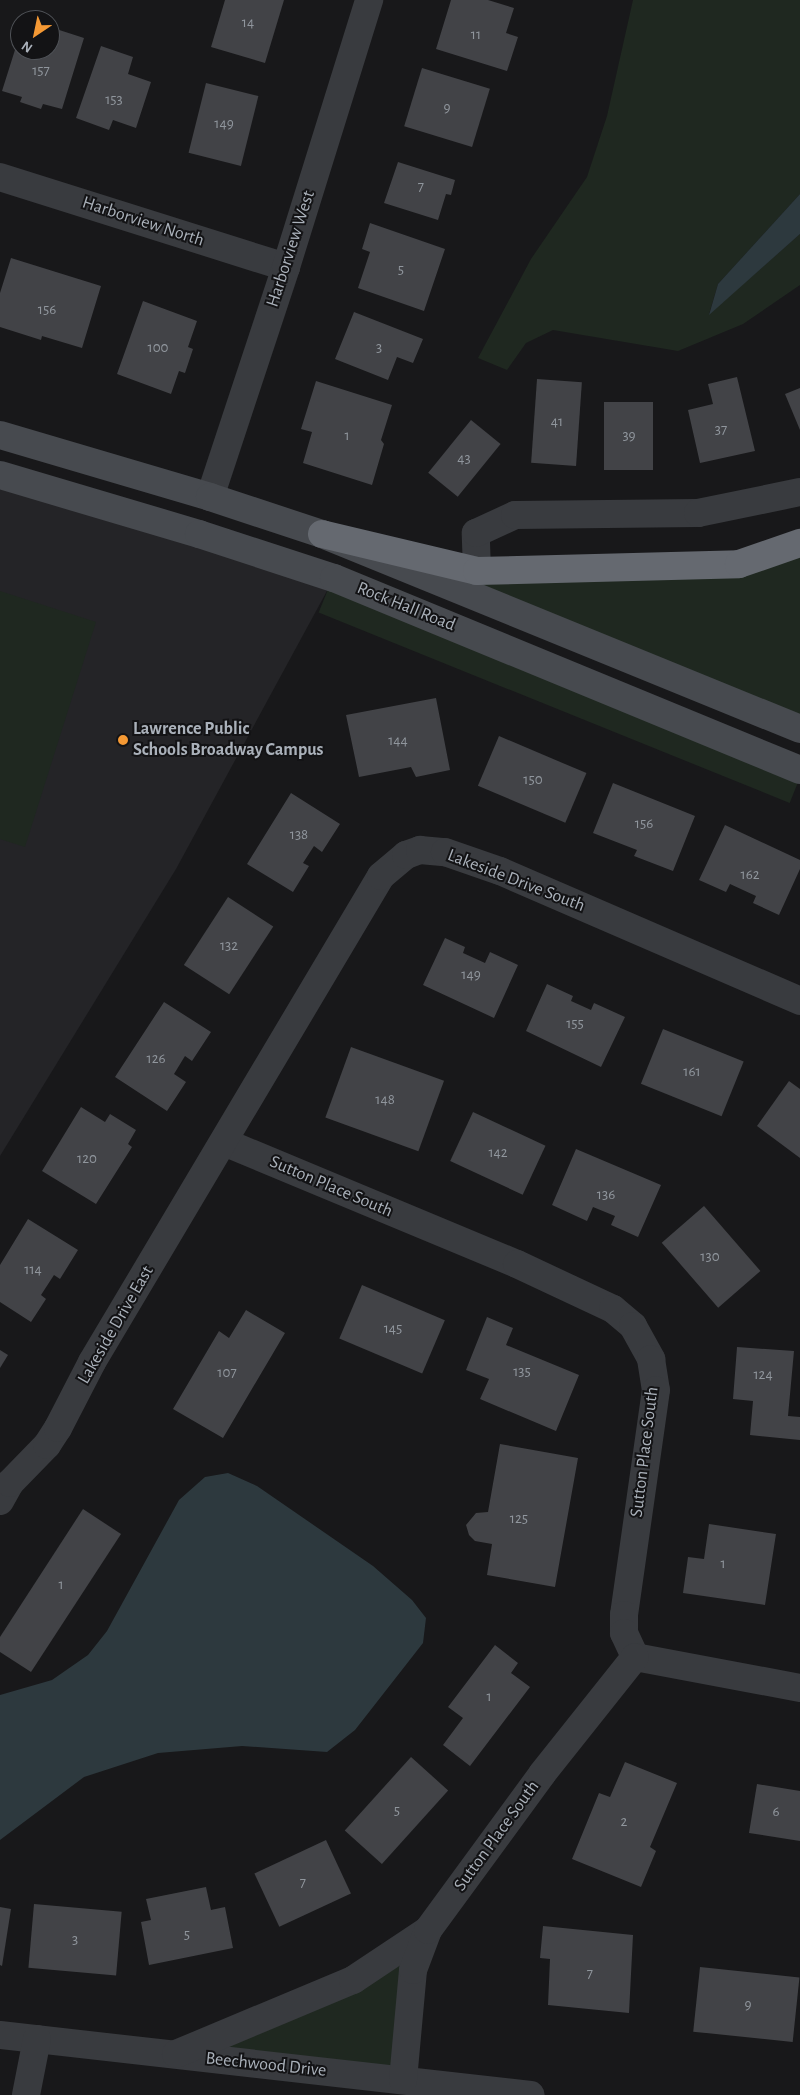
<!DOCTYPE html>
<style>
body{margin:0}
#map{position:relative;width:800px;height:2095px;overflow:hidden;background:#18181a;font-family:"Alegreya Sans",sans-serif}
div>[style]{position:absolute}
.built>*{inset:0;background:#242427}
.green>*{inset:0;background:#1f2820;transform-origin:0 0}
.water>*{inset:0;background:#2d393e}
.building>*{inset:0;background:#424347;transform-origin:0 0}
.street>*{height:28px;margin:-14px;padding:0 14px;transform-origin:14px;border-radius:14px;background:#393b3f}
.secondary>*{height:28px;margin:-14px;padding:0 14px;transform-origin:14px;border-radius:14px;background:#474a4f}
.highway>*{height:28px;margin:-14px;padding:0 14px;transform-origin:14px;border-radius:14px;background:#656970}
.dots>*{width:14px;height:14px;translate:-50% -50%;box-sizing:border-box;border:2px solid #131315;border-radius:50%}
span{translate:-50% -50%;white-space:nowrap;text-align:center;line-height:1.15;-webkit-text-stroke:4px #131315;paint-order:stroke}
.number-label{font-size:15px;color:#90969d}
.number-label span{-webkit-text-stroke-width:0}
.street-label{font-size:18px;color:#aab1ba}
.poi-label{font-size:18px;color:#aab1ba;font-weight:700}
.left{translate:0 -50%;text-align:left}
.north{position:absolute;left:10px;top:10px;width:50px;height:50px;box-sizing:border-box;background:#131315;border:1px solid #4f5257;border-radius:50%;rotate:214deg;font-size:14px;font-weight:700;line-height:20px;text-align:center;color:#aab1ba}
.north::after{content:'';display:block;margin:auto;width:18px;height:22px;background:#f59934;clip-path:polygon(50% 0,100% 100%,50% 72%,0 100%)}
</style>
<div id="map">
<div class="built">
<i style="clip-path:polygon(0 475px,334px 578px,176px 869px,0 1156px)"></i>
</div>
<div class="green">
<i style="clip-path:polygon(633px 0,800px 0,800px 194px,718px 284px,709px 314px,800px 234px,800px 285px,743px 324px,678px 351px,553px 330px,526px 343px,507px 370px,478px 358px,531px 259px,587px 177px,607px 116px)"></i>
<i style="clip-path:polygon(800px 537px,800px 724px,415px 572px,733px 559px)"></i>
<i style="left:331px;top:582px;width:508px;height:33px;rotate:22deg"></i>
<i style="clip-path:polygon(0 591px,96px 622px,25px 847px,0 839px)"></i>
<i style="clip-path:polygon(428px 1930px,403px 2080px,174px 2054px)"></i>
</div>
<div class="water">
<i style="clip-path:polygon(800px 194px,800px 234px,709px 315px,718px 284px)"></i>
<i style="clip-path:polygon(228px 1473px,257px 1486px,373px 1566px,412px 1600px,426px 1618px,423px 1643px,355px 1730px,327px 1752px,242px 1746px,158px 1753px,84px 1777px,0 1840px,0 1695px,52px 1680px,88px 1655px,107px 1631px,179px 1500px,205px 1477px)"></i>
</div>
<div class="building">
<i style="clip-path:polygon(225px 0,284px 0,265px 63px,211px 47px)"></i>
<i style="clip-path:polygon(451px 0,488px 0,514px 8px,506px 33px,518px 37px,507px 71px,436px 49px)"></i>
<i style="clip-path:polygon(50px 27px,84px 38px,62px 109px,43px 104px,41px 109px,20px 102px,22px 97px,2px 91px,20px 34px,20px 50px,50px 50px)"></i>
<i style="clip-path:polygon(101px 46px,133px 57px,128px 74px,151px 82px,136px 128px,113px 120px,109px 130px,76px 118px)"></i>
<i style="left:422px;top:68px;width:71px;height:61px;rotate:17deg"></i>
<i style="left:206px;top:83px;width:54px;height:72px;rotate:14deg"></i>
<i style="clip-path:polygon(398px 162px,455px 180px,451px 195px,446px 194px,438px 220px,384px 203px)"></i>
<i style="clip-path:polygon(370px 223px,445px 249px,424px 311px,358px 288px,370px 252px,362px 249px)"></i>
<i style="clip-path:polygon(11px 258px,101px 286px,82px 348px,42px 336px,41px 340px,0 327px,0 293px)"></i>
<i style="clip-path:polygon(143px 301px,197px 321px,188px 347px,193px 349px,185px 373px,179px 371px,171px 394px,117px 374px)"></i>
<i style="clip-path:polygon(354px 312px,423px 339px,413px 363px,397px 357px,388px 380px,335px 359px)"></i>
<i style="clip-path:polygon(737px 377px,755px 451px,700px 463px,688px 410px,713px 404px,708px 384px)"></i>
<i style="left:537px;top:379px;width:45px;height:84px;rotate:4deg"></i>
<i style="clip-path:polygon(316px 381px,392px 405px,381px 440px,384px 444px,372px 485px,303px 463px,312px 432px,301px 429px)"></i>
<i style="clip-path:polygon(800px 388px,800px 430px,785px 394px)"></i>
<i style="left:604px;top:402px;width:49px;height:68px"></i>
<i style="left:471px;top:420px;width:38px;height:68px;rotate:39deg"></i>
<i style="clip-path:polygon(436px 698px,450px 770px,416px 777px,411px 767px,359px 777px,346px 715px)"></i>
<i style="left:499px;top:736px;width:95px;height:54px;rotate:23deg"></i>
<i style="clip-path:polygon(613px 783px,695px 816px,673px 871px,634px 856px,637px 850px,593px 833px)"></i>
<i style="clip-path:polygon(291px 793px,340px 824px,322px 852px,314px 846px,303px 863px,309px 866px,293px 892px,247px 864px)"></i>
<i style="clip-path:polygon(725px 825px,800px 860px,800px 869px,779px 915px,753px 903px,756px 896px,730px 884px,726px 892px,699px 880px)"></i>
<i style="left:228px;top:897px;width:54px;height:81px;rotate:33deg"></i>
<i style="clip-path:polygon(445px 938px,465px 947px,463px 953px,485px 963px,490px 952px,518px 965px,494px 1018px,423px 985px)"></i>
<i style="clip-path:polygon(547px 984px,573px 996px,571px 1001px,591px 1010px,594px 1003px,625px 1017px,601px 1067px,526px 1031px)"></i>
<i style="clip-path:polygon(164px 1002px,211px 1032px,192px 1061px,185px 1056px,174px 1074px,186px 1082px,167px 1111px,115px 1077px)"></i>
<i style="left:663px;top:1029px;width:87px;height:59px;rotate:22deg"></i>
<i style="left:351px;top:1047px;width:99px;height:75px;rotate:20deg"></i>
<i style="clip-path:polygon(789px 1081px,800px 1089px,800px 1158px,757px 1126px)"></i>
<i style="clip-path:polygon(81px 1107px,105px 1122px,110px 1114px,136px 1130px,128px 1144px,132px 1147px,96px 1204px,42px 1171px)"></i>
<i style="left:473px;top:1112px;width:80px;height:54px;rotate:25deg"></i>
<i style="clip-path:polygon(576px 1149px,661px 1185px,638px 1237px,611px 1225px,615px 1216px,593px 1207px,587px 1221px,552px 1205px)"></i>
<i style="left:704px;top:1206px;width:86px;height:56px;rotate:49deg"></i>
<i style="clip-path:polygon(28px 1219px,78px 1250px,60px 1279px,54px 1275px,41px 1295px,46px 1299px,31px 1322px,0 1302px,0 1265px)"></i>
<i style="left:362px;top:1285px;width:90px;height:58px;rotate:23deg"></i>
<i style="clip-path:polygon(246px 1310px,285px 1333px,223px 1438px,173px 1409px,219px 1331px,229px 1338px)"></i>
<i style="clip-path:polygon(487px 1317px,513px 1328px,506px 1345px,579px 1375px,556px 1431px,480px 1399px,489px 1379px,466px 1370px)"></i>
<i style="clip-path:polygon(737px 1347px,794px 1351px,788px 1416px,800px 1417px,800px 1440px,750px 1435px,753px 1401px,733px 1399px)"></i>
<i style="clip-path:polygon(0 1350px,8px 1355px,0 1368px)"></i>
<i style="clip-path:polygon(500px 1444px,578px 1458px,555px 1587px,487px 1575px,492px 1544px,475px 1541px,469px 1535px,466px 1525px,476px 1513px,488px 1512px)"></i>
<i style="clip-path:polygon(83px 1509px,121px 1534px,31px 1672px,0 1652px,0 1637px)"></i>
<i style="clip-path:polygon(709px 1524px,776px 1534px,765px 1605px,683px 1593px,688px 1557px,704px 1559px)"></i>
<i style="clip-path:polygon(495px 1645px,518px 1663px,511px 1673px,530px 1687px,470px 1766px,443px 1745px,463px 1718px,448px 1707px)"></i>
<i style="left:411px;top:1757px;width:50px;height:99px;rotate:42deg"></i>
<i style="clip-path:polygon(625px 1762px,677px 1783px,650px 1847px,656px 1851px,641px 1887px,572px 1859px,599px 1793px,610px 1797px)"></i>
<i style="clip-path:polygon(757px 1784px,800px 1791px,800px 1841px,749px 1833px)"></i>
<i style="left:326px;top:1840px;width:59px;height:79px;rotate:65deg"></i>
<i style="clip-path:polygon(206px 1887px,211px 1910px,225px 1907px,233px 1948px,149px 1965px,141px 1922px,151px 1920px,146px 1899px)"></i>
<i style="left:34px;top:1904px;width:88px;height:64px;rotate:5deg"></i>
<i style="clip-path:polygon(0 1907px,11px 1909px,2px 1966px,0 1965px)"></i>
<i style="clip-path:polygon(543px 1926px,633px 1935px,629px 2013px,548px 2005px,550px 1959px,540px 1958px)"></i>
<i style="left:700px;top:1967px;width:100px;height:65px;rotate:6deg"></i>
</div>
<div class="street">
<i style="left:0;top:177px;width:300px;rotate:17.5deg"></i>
<i style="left:210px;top:497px;width:242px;rotate:-71.7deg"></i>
<i style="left:286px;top:267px;width:280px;rotate:-72.7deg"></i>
<i style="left:477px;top:571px;width:38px;rotate:-92deg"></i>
<i style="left:476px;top:533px;width:43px;rotate:-24.8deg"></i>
<i style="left:515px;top:515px;width:183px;rotate:-0.6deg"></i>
<i style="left:698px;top:513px;width:104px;rotate:-11.6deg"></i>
<i style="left:224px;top:1142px;width:317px;rotate:22.6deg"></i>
<i style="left:517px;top:1264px;width:106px;rotate:25.1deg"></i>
<i style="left:613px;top:1309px;width:26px;rotate:40deg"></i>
<i style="left:633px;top:1326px;width:38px;rotate:61deg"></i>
<i style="left:651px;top:1359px;width:31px;rotate:81deg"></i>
<i style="left:656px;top:1390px;width:227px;rotate:98.1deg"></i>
<i style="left:624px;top:1615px;width:18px;rotate:90deg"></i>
<i style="left:624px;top:1633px;width:26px;rotate:65deg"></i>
<i style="left:0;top:1501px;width:21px;rotate:-61deg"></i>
<i style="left:10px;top:1483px;width:53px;rotate:-45.8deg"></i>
<i style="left:47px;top:1445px;width:20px;rotate:-57deg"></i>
<i style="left:58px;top:1428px;width:74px;rotate:-62.7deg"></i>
<i style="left:92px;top:1362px;width:565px;rotate:-59.26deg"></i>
<i style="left:381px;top:876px;width:33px;rotate:-40deg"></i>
<i style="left:406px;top:855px;width:15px;rotate:-20deg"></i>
<i style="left:420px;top:850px;width:25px;rotate:5deg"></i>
<i style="left:445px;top:852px;width:58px;rotate:19.1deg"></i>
<i style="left:500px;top:871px;width:327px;rotate:23.4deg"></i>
<i style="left:635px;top:1657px;width:168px;rotate:10.6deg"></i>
<i style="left:0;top:2035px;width:534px;rotate:6.45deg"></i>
<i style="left:176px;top:2054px;width:192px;rotate:-22.7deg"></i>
<i style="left:353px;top:1980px;width:90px;rotate:-33.7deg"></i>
<i style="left:403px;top:2080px;width:110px;rotate:-84.8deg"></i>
<i style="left:413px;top:1970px;width:43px;rotate:-69.4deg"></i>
<i style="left:428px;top:1930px;width:193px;rotate:-53.8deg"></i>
<i style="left:542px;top:1774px;width:149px;rotate:-51.5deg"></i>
<i style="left:26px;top:2095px;width:57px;rotate:-78.9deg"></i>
</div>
<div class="secondary">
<i style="left:0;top:435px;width:219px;rotate:16.4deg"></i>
<i style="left:210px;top:497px;width:118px;rotate:18.3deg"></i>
<i style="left:322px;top:534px;width:516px;rotate:22.19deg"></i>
<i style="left:0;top:475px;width:208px;rotate:16.5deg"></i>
<i style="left:199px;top:534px;width:142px;rotate:18.1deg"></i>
<i style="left:334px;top:578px;width:504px;rotate:22.39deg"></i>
</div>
<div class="highway">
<i style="left:322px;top:534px;width:159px;rotate:13.4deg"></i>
<i style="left:477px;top:571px;width:262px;rotate:-1.5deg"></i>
<i style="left:739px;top:564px;width:65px;rotate:-19deg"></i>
</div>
<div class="dots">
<i style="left:123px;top:740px;background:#f59934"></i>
</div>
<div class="number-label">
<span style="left:248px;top:23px">14</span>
<span style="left:476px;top:35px">11</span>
<span style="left:41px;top:71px">157</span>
<span style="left:114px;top:100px">153</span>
<span style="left:447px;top:108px">9</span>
<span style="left:224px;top:124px">149</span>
<span style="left:421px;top:187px">7</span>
<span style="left:401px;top:270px">5</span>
<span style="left:47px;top:310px">156</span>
<span style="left:158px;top:348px">100</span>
<span style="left:379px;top:348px">3</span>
<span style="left:557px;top:422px">41</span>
<span style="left:721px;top:430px">37</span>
<span style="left:347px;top:436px">1</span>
<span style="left:629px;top:436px">39</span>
<span style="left:464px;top:459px">43</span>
<span style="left:398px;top:741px">144</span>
<span style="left:533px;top:780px">150</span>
<span style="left:644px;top:824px">156</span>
<span style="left:299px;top:835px">138</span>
<span style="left:750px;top:875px">162</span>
<span style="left:229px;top:946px">132</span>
<span style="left:471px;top:975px">149</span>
<span style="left:575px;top:1024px">155</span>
<span style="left:156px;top:1059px">126</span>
<span style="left:692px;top:1072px">161</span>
<span style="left:385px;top:1100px">148</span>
<span style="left:498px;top:1153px">142</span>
<span style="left:87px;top:1159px">120</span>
<span style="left:606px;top:1195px">136</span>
<span style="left:710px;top:1257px">130</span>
<span style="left:33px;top:1270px">114</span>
<span style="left:393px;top:1329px">145</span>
<span style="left:522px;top:1372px">135</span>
<span style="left:227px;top:1373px">107</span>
<span style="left:763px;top:1375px">124</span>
<span style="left:519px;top:1519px">125</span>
<span style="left:723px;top:1564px">1</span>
<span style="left:61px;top:1585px">1</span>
<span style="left:489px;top:1697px">1</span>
<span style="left:397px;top:1811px">5</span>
<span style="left:776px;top:1812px">6</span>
<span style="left:624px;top:1822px">2</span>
<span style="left:303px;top:1883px">7</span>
<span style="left:187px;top:1935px">5</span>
<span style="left:75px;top:1940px">3</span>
<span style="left:590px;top:1974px">7</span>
<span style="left:748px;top:2005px">9</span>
</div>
<div class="street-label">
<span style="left:143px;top:222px;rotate:18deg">Harborview North</span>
<span style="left:291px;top:249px;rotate:-72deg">Harborview West</span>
<span style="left:406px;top:607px;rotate:22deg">Rock Hall Road</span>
<span style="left:516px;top:881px;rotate:21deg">Lakeside Drive South</span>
<span style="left:331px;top:1187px;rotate:23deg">Sutton Place South</span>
<span style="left:116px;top:1325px;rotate:-60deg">Lakeside Drive East</span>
<span style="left:645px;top:1452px;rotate:-83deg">Sutton Place South</span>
<span style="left:497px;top:1836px;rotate:-54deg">Sutton Place South</span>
<span style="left:266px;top:2065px;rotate:6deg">Beechwood Drive</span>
</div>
<div class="poi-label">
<span class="left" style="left:133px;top:740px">Lawrence Public<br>Schools Broadway Campus</span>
</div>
<div class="north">N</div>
</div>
